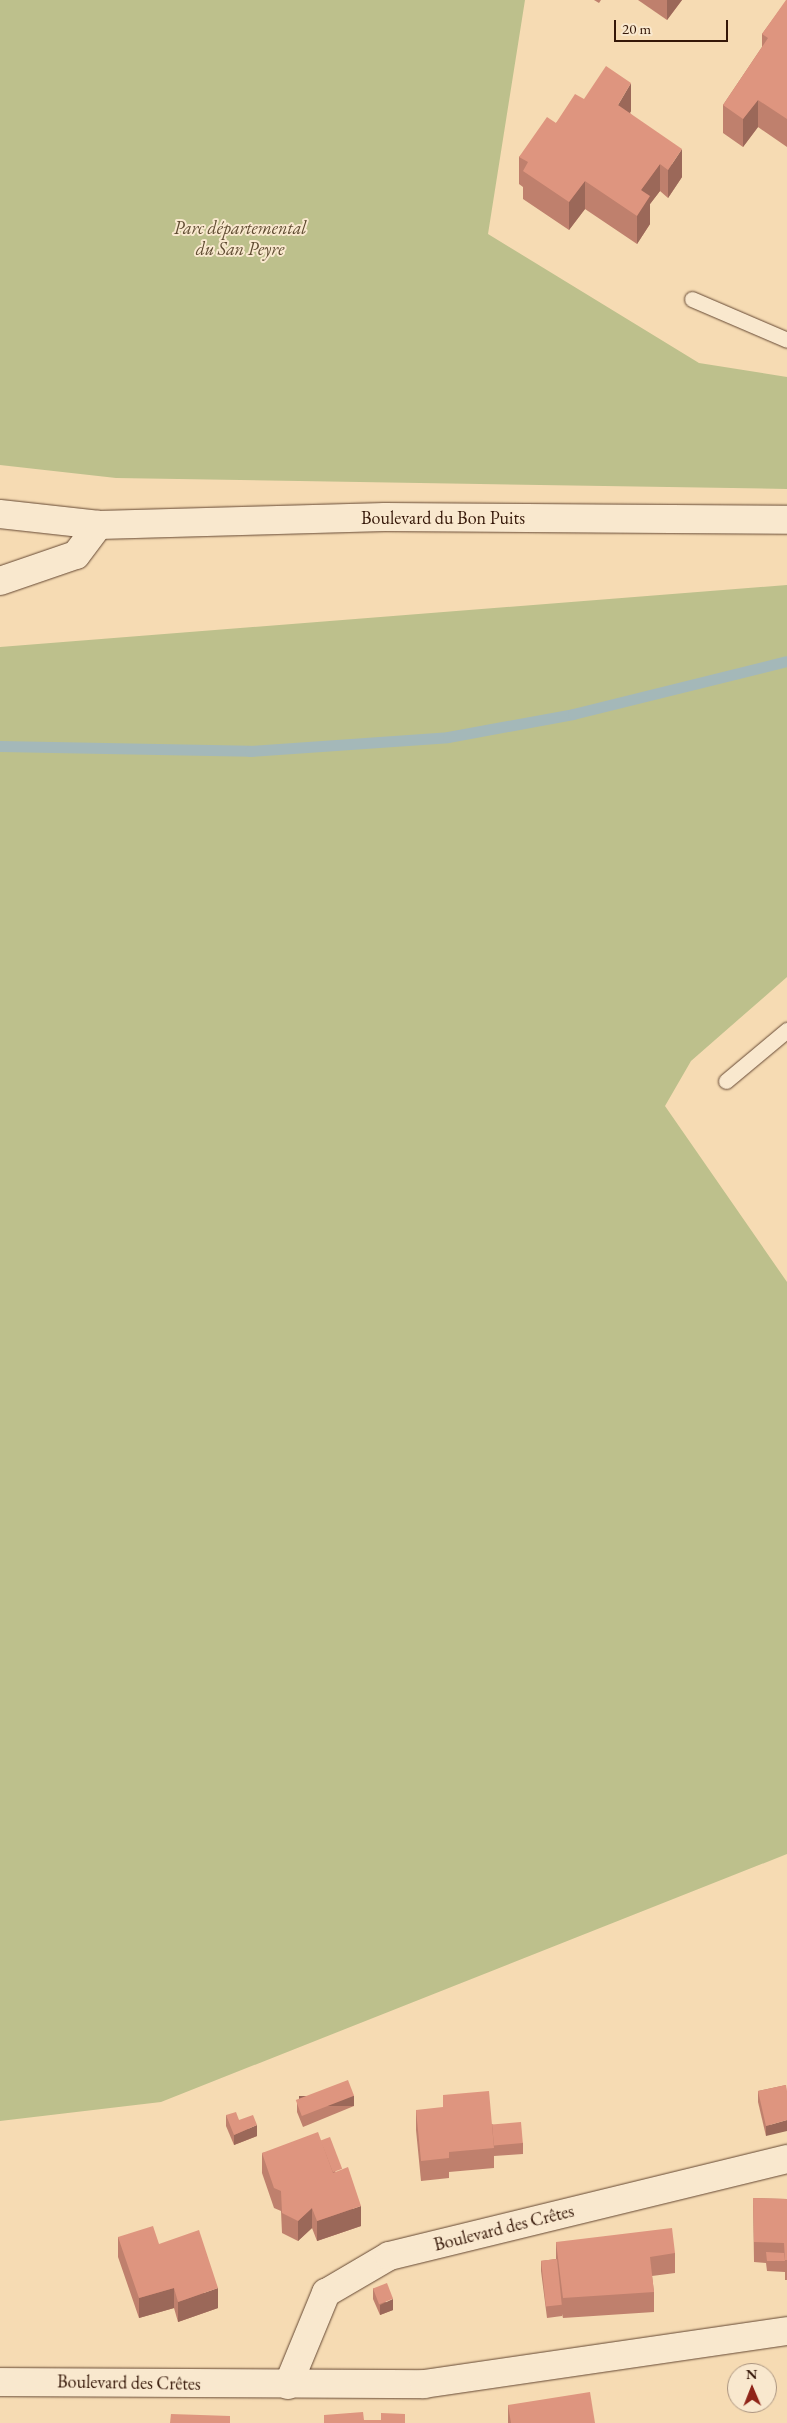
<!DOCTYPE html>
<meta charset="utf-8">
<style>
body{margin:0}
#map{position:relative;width:787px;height:2423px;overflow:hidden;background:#f6dbb3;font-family:"EB Garamond",serif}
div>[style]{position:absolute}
.green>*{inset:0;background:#bdc08c}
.stream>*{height:11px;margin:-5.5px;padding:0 5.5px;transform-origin:5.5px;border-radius:5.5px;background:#a4b8b9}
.roads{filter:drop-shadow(0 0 1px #654833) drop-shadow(0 0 1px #654833)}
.lane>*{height:15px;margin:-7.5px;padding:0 7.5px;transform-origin:7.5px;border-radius:7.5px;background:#f9e8ce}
.street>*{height:28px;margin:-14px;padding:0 14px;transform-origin:14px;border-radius:14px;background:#f9e8ce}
.secondary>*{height:28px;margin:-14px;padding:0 14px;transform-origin:14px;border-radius:14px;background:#f9e8ce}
.wall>*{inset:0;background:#bf806d}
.shaded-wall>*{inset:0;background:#9b6859;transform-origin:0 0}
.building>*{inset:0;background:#de957f;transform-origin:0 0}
span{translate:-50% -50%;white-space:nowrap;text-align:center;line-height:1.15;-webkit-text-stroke:4px #f9e8ce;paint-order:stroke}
.park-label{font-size:18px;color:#5e4a30;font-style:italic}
.street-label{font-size:18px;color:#351708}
.north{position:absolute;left:727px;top:2363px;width:50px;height:50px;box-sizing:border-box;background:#f9e8ce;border:1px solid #ab947f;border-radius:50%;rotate:359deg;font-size:14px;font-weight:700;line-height:20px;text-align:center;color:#351708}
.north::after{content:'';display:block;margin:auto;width:18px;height:22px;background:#8f2418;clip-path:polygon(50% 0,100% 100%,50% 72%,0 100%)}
.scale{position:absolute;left:614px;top:20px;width:114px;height:22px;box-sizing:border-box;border:2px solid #351708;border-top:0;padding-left:6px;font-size:15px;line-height:18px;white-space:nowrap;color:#351708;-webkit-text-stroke:4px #f9e8ce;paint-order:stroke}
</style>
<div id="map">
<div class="green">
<i style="clip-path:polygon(0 0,525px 0,488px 234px,699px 363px,787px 377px,787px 489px,116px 478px,0 465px)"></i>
<i style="clip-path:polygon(787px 585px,787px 977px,691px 1061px,665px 1106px,787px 1282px,787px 1854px,161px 2102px,0 2121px,0 647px)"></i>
</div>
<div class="stream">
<i style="left:0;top:746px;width:250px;rotate:1.1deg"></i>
<i style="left:250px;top:751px;width:198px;rotate:-4deg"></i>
<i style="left:448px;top:737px;width:127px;rotate:-10.4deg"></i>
<i style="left:573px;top:714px;width:220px;rotate:-13.9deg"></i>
</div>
<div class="roads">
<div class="lane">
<i style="left:692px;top:299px;width:103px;rotate:23.3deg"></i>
<i style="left:726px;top:1081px;width:80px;rotate:-39.9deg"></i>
</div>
<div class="street">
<i style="left:0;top:581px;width:80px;rotate:-18.9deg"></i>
<i style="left:76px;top:555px;width:38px;rotate:-53deg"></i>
<i style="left:0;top:2382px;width:424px;rotate:0.3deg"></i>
<i style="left:424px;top:2384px;width:367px;rotate:-8.3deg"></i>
<i style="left:288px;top:2385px;width:100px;rotate:-67.6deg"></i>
<i style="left:326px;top:2293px;width:73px;rotate:-30.4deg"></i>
<i style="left:389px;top:2256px;width:410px;rotate:-13.7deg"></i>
</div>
<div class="secondary">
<i style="left:0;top:514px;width:100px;rotate:6.3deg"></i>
<i style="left:99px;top:525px;width:286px;rotate:-1.6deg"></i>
<i style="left:385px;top:517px;width:402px;rotate:0.4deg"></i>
</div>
</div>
<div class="wall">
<i style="clip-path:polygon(594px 0,601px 0,599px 3px)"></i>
<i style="clip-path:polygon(638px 0,682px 0,667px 20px)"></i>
<i style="clip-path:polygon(787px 0,787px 147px,758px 127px,743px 147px,723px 133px,723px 105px,762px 47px,762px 34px)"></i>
<i style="clip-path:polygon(584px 99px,631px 111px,630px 113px,682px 177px,668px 198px,660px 191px,650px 204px,650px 224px,637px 244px,585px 209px,569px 230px,523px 199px,523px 187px,519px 184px,519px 157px,556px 123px)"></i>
<i style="clip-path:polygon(786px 2085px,766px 2136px,758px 2102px,758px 2091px)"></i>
<i style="clip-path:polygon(297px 2102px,354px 2106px,303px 2127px,297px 2112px)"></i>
<i style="clip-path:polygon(416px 2110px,492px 2124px,523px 2143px,523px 2154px,494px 2156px,494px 2168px,449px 2172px,449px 2178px,421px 2181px,416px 2130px)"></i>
<i style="clip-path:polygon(226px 2115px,239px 2120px,257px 2136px,234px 2145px,226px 2126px)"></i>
<i style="clip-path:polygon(321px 2141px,361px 2226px,317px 2241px,312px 2228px,298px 2241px,282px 2233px,281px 2211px,274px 2208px,262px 2173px,262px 2153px)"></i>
<i style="clip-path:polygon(753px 2198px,787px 2199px,787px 2280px,785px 2280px,785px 2272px,767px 2271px,766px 2263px,754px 2262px)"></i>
<i style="clip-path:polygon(118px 2237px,159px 2244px,218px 2308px,178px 2322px,174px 2308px,139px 2318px,118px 2257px)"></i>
<i style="clip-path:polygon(556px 2242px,675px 2253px,675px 2273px,652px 2276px,654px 2292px,654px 2312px,563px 2318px,562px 2314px,562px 2316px,547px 2318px,541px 2271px,541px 2261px,556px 2259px)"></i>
<i style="clip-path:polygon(373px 2288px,393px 2310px,380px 2315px,373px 2299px)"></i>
<i style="clip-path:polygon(508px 2405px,595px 2423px,508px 2423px)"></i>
</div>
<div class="shaded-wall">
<i style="clip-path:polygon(667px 0,682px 0,667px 20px)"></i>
<i style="clip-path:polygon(631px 83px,631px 111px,618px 133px,618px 105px)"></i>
<i style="clip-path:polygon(758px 100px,758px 127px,743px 147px,743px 119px)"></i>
<i style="clip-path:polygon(682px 149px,682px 177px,668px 198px,668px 170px)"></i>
<i style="clip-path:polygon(660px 164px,660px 191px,650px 204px,650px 224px,637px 244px,637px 216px,641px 190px)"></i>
<i style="clip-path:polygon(585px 181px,585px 209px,569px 230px,569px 202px)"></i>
<i style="left:354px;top:2096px;width:10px;height:55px;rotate:90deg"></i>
<i style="clip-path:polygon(787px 2120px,787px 2131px,766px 2136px,766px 2126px)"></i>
<i style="clip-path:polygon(257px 2125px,257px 2136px,234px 2145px,234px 2135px)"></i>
<i style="clip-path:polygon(361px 2206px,361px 2226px,317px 2241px,317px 2221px)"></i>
<i style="clip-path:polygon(312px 2208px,312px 2228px,298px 2241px,298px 2221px)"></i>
<i style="clip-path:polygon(174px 2288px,174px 2308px,139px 2318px,139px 2298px)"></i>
<i style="clip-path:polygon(218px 2288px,218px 2308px,178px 2322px,178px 2302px)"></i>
<i style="clip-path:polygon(393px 2299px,393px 2310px,380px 2315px,380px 2305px)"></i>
</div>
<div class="building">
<i style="clip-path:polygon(786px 0,787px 0,787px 119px,758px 100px,743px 119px,723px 105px,768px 38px,762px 34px)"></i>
<i style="clip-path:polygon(606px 66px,631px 83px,618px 105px,682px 149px,668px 170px,660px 164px,641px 190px,650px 196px,637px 216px,585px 181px,569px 202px,523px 171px,528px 162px,519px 157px,547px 117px,556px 123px,575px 94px,584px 99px)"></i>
<i style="left:348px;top:2080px;width:17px;height:56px;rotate:69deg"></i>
<i style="clip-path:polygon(786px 2085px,787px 2091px,787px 2120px,766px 2126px,758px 2091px)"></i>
<i style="clip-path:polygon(489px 2091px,494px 2148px,449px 2152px,449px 2158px,421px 2161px,416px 2110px,443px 2107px,443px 2095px)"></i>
<i style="clip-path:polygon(236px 2112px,239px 2120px,253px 2115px,257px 2125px,234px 2135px,226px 2115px)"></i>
<i style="left:521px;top:2122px;width:21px;height:29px;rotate:85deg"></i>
<i style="clip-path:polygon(318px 2132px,333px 2173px,348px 2167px,361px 2206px,317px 2221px,312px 2208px,298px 2221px,282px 2213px,281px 2191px,274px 2188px,262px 2153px)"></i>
<i style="left:330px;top:2137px;width:34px;height:10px;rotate:69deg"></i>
<i style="clip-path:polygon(753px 2198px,787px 2199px,787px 2260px,785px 2260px,784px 2243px,754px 2242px)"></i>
<i style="clip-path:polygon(153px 2226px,159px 2244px,199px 2230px,218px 2288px,178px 2302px,174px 2288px,139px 2298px,118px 2237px)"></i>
<i style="clip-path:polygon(672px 2228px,675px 2253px,650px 2257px,654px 2292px,563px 2298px,556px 2242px)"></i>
<i style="clip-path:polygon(766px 2252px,784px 2253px,785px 2261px,767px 2261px)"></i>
<i style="left:557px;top:2259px;width:46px;height:16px;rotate:84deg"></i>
<i style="left:387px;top:2283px;width:17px;height:15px;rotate:69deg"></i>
<i style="clip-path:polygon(590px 2392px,595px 2423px,511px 2423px,508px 2405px)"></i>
<i style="clip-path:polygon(363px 2412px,364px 2420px,381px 2420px,381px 2413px,405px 2414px,405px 2423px,324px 2423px,324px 2415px)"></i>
<i style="clip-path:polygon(171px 2414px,230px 2416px,230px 2423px,170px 2423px)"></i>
</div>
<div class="park-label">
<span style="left:240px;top:239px">Parc départemental<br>du San Peyre</span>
</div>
<div class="street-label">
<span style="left:443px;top:518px">Boulevard du Bon Puits</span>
<span style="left:504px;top:2228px;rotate:-14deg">Boulevard des Crêtes</span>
<span style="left:129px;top:2383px;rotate:1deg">Boulevard des Crêtes</span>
</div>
<div class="north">N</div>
<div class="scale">20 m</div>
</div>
